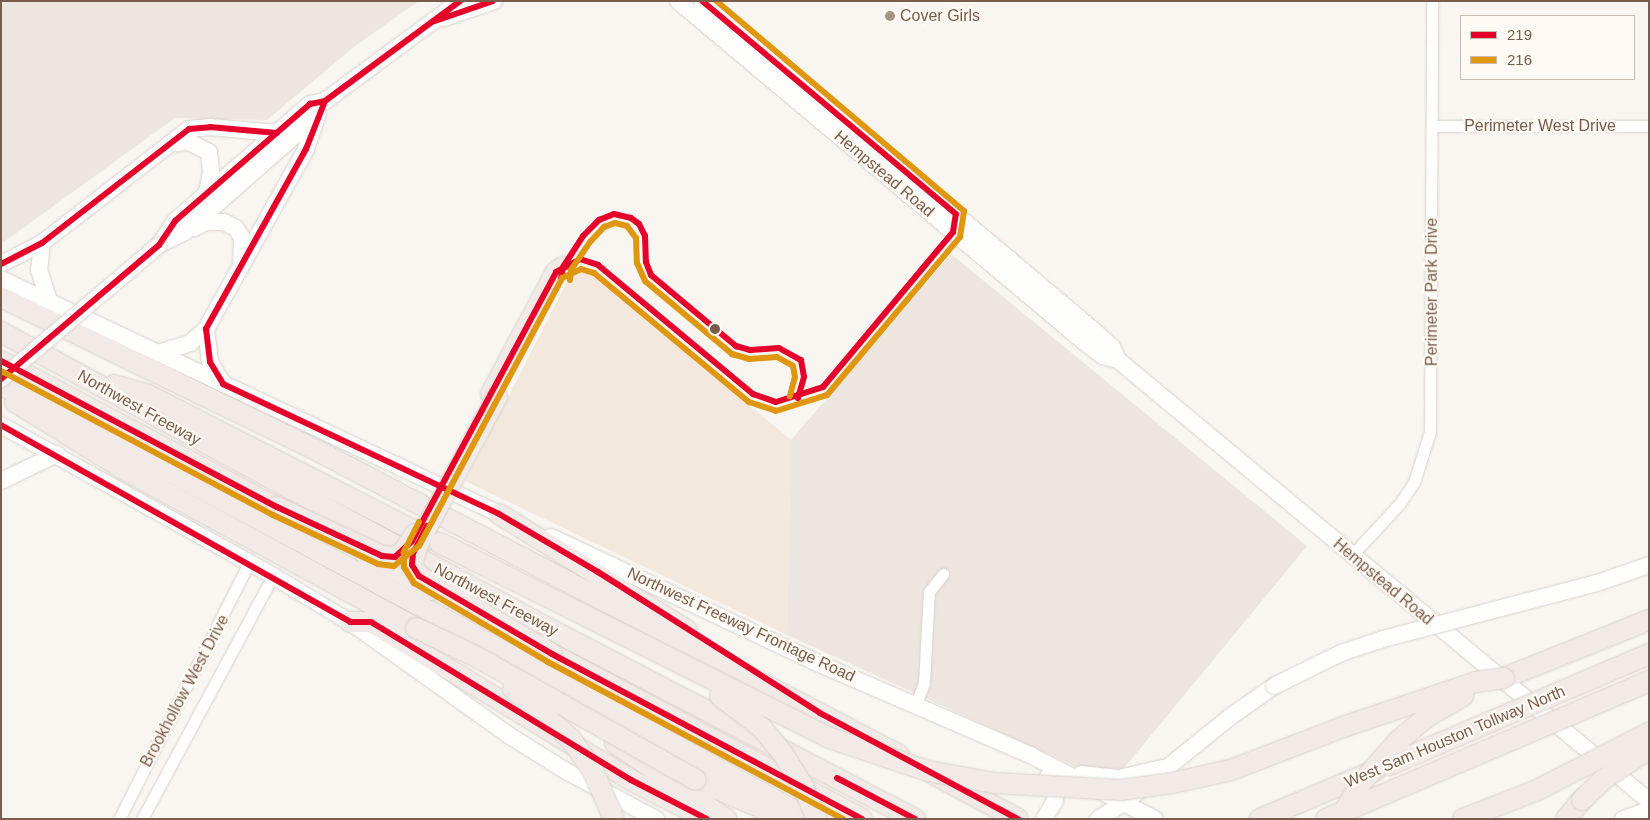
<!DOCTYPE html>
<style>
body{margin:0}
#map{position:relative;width:1650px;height:820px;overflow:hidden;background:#f9f5f0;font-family:Arial,sans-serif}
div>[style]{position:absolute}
.residential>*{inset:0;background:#f2e8de}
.industrial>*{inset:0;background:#ede5e0}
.roads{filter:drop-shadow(0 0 1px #d7d1cb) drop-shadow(0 0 1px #d7d1cb)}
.street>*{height:11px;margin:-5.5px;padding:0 5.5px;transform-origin:5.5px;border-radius:5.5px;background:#fefefd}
.secondary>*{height:16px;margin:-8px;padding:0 8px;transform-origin:8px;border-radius:8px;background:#fefefd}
.highway>*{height:20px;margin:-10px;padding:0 10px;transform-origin:10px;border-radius:10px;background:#f2eae7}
.bridges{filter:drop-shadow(0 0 1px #d9d2cb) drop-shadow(0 0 1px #d9d2cb)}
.secondary-bridge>*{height:16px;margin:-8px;padding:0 8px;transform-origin:8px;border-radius:8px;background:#fefefd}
.highway-bridge>*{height:20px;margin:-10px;padding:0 10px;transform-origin:10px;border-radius:10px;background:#f2eae7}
.bus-1>*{height:6px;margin:-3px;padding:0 3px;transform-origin:3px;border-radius:3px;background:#e4002b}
.bus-2>*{height:6px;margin:-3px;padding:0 3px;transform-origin:3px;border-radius:3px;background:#de970f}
.dots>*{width:14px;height:14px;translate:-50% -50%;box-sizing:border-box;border:2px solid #fffaf3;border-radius:50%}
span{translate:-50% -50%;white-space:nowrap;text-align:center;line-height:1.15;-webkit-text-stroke:4.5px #fffaf3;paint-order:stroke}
.poi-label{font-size:16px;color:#7a5c4d}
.left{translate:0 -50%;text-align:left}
.street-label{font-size:16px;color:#7a5c4d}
.frame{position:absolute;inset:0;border:2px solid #7a5c4d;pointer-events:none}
.legend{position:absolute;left:1460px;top:15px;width:175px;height:65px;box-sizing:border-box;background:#fffaf3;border:1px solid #cabbb1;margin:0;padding:6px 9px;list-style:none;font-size:15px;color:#7a5c4d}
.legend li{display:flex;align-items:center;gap:10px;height:25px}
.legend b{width:25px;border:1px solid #cabbb1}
</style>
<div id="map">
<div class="residential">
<i style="clip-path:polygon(586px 271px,791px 440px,787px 635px,465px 481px,571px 274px)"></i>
</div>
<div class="industrial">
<i style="clip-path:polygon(1px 1px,419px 1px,355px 46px,267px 120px,175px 118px,1px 244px)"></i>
<i style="clip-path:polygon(951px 254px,1307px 546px,1120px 773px,1090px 773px,787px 635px,791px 440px)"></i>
</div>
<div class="roads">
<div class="street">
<i style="left:1432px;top:126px;width:217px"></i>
<i style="left:1351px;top:556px;width:72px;rotate:-47.2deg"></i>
<i style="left:1400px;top:503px;width:25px;rotate:-56deg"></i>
<i style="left:1414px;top:482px;width:52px;rotate:-72.3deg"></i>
<i style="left:1430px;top:432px;width:431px;rotate:-89.7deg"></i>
<i style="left:916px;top:703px;width:22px;rotate:-68deg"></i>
<i style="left:924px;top:683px;width:91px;rotate:-86.9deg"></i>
<i style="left:929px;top:592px;width:23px;rotate:-52deg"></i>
<i style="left:119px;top:819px;width:287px;rotate:-63.1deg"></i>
<i style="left:142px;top:819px;width:276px;rotate:-61.7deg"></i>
</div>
<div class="secondary">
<i style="left:678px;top:1px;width:529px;rotate:40.01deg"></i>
<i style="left:1083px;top:341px;width:25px;rotate:37deg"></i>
<i style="left:1103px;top:356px;width:16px;rotate:15deg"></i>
<i style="left:1118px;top:360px;width:690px;rotate:39.71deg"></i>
<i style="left:702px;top:1px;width:510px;rotate:40.06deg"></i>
<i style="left:1092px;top:329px;width:27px;rotate:42deg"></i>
<i style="left:1112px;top:347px;width:14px;rotate:65deg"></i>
<i style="left:444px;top:18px;width:53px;rotate:-18.8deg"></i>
<i style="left:169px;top:144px;width:20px;rotate:-6deg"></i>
<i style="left:189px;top:142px;width:22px;rotate:27deg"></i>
<i style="left:209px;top:152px;width:20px;rotate:84deg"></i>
<i style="left:211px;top:172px;width:21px;rotate:101deg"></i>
<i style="left:194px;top:228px;width:13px;rotate:-27deg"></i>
<i style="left:206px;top:222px;width:18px"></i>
<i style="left:224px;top:222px;width:13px;rotate:27deg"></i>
<i style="left:236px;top:228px;width:12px;rotate:59deg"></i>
<i style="left:242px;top:238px;width:26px;rotate:92deg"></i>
<i style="left:42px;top:243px;width:27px;rotate:96deg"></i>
<i style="left:39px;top:270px;width:35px;rotate:72deg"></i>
<i style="left:160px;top:244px;width:28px;rotate:-26deg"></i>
<i style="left:185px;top:232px;width:176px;rotate:-41.3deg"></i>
<i style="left:159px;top:245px;width:29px;rotate:-56deg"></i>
<i style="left:175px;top:221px;width:179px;rotate:-40.9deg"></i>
<i style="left:310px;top:104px;width:15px;rotate:-11deg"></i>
<i style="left:325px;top:101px;width:168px;rotate:-36.5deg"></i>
<i style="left:1px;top:264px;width:46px;rotate:-27.1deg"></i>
<i style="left:42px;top:243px;width:186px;rotate:-37.8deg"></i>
<i style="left:189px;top:129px;width:21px;rotate:-5deg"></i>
<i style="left:210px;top:127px;width:67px;rotate:5.1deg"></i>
<i style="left:1px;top:279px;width:563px;rotate:25.24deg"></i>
<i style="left:206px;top:329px;width:33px;rotate:83deg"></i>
<i style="left:210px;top:362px;width:26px;rotate:59deg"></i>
<i style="left:158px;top:353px;width:34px;rotate:-17deg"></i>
<i style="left:190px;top:343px;width:21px;rotate:-41deg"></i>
<i style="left:206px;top:329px;width:206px;rotate:-60.9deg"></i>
<i style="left:306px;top:149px;width:36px;rotate:-71deg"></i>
<i style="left:1px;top:425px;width:311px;rotate:29deg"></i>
<i style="left:273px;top:576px;width:90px;rotate:30.9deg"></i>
<i style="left:350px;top:622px;width:196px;rotate:35.5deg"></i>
<i style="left:510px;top:736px;width:66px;rotate:32deg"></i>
<i style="left:566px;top:771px;width:102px;rotate:28.1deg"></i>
<i style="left:1px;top:481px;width:62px;rotate:-25.7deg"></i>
<i style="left:551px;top:537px;width:290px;rotate:25.3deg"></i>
<i style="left:813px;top:661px;width:236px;rotate:23.4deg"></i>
<i style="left:1030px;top:755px;width:140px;rotate:27.1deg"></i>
<i style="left:1081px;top:774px;width:38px;rotate:6deg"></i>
<i style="left:1119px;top:778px;width:44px;rotate:-13.1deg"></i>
<i style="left:1044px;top:819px;width:21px;rotate:-59deg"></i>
<i style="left:1055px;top:801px;width:13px;rotate:-94deg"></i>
<i style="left:1054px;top:788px;width:13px;rotate:-117deg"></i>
<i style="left:1098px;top:819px;width:32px;rotate:-32deg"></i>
<i style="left:1125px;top:802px;width:135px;rotate:-39deg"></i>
<i style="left:1230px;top:717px;width:54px;rotate:-35.2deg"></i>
<i style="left:1623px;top:819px;width:28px;rotate:-19deg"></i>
</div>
<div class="highway">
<i style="left:1px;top:297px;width:350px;rotate:25.9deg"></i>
<i style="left:316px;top:450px;width:658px;rotate:27.62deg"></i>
<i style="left:1px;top:332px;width:620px;rotate:28.43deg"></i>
<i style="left:546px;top:627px;width:416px;rotate:27.5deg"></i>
<i style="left:1px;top:361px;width:328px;rotate:28deg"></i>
<i style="left:1px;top:385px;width:99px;rotate:26.3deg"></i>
<i style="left:90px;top:429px;width:411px;rotate:28.2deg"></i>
<i style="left:452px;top:623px;width:408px;rotate:28.7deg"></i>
<i style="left:114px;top:385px;width:35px;rotate:16deg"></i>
<i style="left:148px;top:395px;width:318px;rotate:27deg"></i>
<i style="left:491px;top:394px;width:138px;rotate:-62deg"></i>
<i style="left:556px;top:272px;width:9px;rotate:-36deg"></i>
<i style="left:15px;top:402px;width:129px;rotate:31.7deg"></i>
<i style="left:125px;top:470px;width:331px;rotate:28.5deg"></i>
<i style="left:499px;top:514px;width:221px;rotate:31.7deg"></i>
<i style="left:365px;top:554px;width:76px;rotate:28.2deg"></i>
<i style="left:350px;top:622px;width:21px"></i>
<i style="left:371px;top:622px;width:304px;rotate:31.3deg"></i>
<i style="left:631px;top:780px;width:85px;rotate:27.2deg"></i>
<i style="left:537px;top:646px;width:368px;rotate:28deg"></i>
<i style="left:1504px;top:678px;width:156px;rotate:-21.8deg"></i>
<i style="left:615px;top:743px;width:135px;rotate:34.4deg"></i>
<i style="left:933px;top:774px;width:96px;rotate:27.9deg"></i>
<i style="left:696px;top:780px;width:100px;rotate:23deg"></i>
<i style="left:1260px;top:819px;width:126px;rotate:-22.9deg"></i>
<i style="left:1566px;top:819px;width:25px;rotate:-50deg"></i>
</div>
</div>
<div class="bridges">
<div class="secondary-bridge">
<i style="left:1px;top:379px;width:207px;rotate:-40.3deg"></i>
<i style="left:1274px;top:686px;width:75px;rotate:-26.2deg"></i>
<i style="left:1341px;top:653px;width:44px;rotate:-18.4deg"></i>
<i style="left:1383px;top:639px;width:224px;rotate:-14.7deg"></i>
<i style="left:1600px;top:582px;width:52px;rotate:-19.1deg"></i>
</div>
<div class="highway-bridge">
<i style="left:497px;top:397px;width:167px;rotate:118.3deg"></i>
<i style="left:418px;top:544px;width:22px;rotate:106deg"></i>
<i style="left:412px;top:565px;width:13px;rotate:58deg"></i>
<i style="left:419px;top:576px;width:154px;rotate:30.4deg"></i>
<i style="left:277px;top:507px;width:116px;rotate:25deg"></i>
<i style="left:382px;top:556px;width:13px;rotate:4deg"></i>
<i style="left:395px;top:557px;width:9px;rotate:-32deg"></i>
<i style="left:403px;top:552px;width:22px;rotate:-56deg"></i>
<i style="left:440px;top:543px;width:433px;rotate:26.6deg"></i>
<i style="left:827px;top:737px;width:107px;rotate:18.6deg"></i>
<i style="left:928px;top:771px;width:67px;rotate:10.3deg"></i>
<i style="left:994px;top:783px;width:127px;rotate:3.2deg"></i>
<i style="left:1121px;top:790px;width:51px;rotate:-7.8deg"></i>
<i style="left:1172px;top:783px;width:60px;rotate:-12.4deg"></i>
<i style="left:1231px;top:770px;width:120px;rotate:-21deg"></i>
<i style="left:1343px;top:727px;width:140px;rotate:-18.7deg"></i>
<i style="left:1476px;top:682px;width:28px;rotate:-8deg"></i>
<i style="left:416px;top:628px;width:65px;rotate:25.4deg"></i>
<i style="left:475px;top:656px;width:253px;rotate:29.3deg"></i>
<i style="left:513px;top:689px;width:75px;rotate:40.7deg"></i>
<i style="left:570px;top:738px;width:40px;rotate:55.1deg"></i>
<i style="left:593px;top:771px;width:52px;rotate:66.4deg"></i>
<i style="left:720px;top:696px;width:53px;rotate:37.3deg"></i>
<i style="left:762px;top:728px;width:33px;rotate:51deg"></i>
<i style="left:783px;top:754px;width:38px;rotate:58deg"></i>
<i style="left:803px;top:786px;width:36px;rotate:67deg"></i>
<i style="left:1389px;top:765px;width:283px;rotate:-23.1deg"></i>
<i style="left:1582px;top:800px;width:30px;rotate:-44deg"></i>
<i style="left:1604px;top:779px;width:54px;rotate:-33.7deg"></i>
<i style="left:1343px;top:813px;width:38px;rotate:-58deg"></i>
<i style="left:1363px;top:781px;width:53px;rotate:-48.8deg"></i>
<i style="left:1398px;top:741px;width:35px;rotate:-40deg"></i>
<i style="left:1425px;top:718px;width:44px;rotate:-30.1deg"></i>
<i style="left:1326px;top:819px;width:351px;rotate:-23.1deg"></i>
<i style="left:1463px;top:819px;width:77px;rotate:-21.3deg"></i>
<i style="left:1535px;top:791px;width:128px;rotate:-27deg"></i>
</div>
</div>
<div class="bus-1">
<i style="left:435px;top:21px;width:61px;rotate:-19deg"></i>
<i style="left:325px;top:101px;width:52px;rotate:111.6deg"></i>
<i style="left:306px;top:149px;width:206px;rotate:119.1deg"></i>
<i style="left:206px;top:329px;width:33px;rotate:83deg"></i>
<i style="left:210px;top:362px;width:26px;rotate:59deg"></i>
<i style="left:223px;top:384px;width:305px;rotate:25.2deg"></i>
<i style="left:499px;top:514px;width:115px;rotate:30.4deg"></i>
<i style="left:598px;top:572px;width:263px;rotate:32.4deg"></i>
<i style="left:820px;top:713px;width:225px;rotate:28.2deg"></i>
<i style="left:1px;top:264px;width:46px;rotate:-27.1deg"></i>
<i style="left:42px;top:243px;width:186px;rotate:-37.8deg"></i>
<i style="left:189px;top:129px;width:21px;rotate:-5deg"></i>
<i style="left:210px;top:127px;width:67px;rotate:5.1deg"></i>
<i style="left:561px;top:278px;width:11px;rotate:-80deg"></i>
<i style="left:563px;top:267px;width:37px;rotate:-57deg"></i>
<i style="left:583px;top:236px;width:23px;rotate:-45deg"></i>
<i style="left:599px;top:220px;width:16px;rotate:-22deg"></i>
<i style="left:614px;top:214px;width:17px;rotate:13deg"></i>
<i style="left:631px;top:218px;width:10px;rotate:37deg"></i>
<i style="left:639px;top:224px;width:13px;rotate:63deg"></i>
<i style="left:645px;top:236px;width:26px;rotate:88deg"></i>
<i style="left:646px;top:262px;width:14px;rotate:69deg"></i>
<i style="left:651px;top:275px;width:111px;rotate:39.9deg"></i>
<i style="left:736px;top:346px;width:15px;rotate:16deg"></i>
<i style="left:750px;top:350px;width:29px;rotate:-4deg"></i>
<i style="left:779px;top:348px;width:25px;rotate:29deg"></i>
<i style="left:801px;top:360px;width:17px;rotate:80deg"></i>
<i style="left:804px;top:377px;width:22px;rotate:106deg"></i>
<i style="left:1px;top:361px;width:312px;rotate:27.9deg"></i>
<i style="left:277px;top:507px;width:116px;rotate:25deg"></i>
<i style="left:382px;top:556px;width:13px;rotate:4deg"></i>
<i style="left:395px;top:557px;width:23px;rotate:-43deg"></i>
<i style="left:412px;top:541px;width:305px;rotate:-61.8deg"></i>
<i style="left:556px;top:272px;width:27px;rotate:-28deg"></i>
<i style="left:580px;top:259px;width:19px;rotate:18deg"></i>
<i style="left:598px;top:265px;width:202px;rotate:39.8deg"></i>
<i style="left:753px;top:394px;width:24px;rotate:19deg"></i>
<i style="left:776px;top:402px;width:49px;rotate:-17.7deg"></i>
<i style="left:823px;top:387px;width:202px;rotate:-50deg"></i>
<i style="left:953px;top:232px;width:18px;rotate:-81deg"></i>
<i style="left:956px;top:214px;width:331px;rotate:-140deg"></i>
<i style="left:1px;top:379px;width:207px;rotate:-40.3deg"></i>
<i style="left:159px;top:245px;width:29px;rotate:-56deg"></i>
<i style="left:175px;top:221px;width:179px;rotate:-40.9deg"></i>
<i style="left:310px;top:104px;width:15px;rotate:-11deg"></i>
<i style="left:325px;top:101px;width:168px;rotate:-36.5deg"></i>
<i style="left:1px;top:425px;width:401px;rotate:29.4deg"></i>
<i style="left:350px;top:622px;width:21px"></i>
<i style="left:371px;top:622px;width:304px;rotate:31.3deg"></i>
<i style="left:631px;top:780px;width:85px;rotate:27.2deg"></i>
<i style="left:427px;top:526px;width:30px;rotate:117deg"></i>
<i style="left:413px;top:553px;width:12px;rotate:95deg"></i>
<i style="left:412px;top:565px;width:13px;rotate:58deg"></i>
<i style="left:419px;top:576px;width:154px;rotate:30.4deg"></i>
<i style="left:552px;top:654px;width:351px;rotate:28deg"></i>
<i style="left:837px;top:778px;width:88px;rotate:27.7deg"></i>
</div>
<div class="bus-2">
<i style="left:570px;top:280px;width:10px;rotate:-84deg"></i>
<i style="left:571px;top:270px;width:34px;rotate:-56deg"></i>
<i style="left:590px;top:242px;width:21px;rotate:-47deg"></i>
<i style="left:604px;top:227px;width:12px;rotate:-20deg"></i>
<i style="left:615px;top:223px;width:12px;rotate:14deg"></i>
<i style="left:627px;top:226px;width:15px;rotate:53deg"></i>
<i style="left:636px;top:238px;width:25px;rotate:88deg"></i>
<i style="left:637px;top:263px;width:20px;rotate:66deg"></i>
<i style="left:645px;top:281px;width:114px;rotate:40deg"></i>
<i style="left:732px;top:354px;width:18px;rotate:16deg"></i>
<i style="left:749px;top:359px;width:28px;rotate:-4deg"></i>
<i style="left:777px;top:357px;width:18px;rotate:29deg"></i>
<i style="left:793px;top:366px;width:11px;rotate:80deg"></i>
<i style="left:795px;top:377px;width:20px;rotate:105deg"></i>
<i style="left:1px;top:371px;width:308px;rotate:27.9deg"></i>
<i style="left:273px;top:515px;width:116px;rotate:25deg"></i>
<i style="left:378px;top:564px;width:16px;rotate:7deg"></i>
<i style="left:394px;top:566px;width:32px;rotate:-39deg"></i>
<i style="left:419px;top:546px;width:304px;rotate:-61.9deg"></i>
<i style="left:562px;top:278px;width:21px;rotate:-25deg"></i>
<i style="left:581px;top:269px;width:14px;rotate:17deg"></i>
<i style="left:594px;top:273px;width:202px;rotate:39.8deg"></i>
<i style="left:749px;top:402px;width:28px;rotate:18deg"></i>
<i style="left:776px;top:411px;width:53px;rotate:-17.4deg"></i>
<i style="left:827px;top:395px;width:207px;rotate:-49.9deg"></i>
<i style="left:960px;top:237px;width:26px;rotate:-81deg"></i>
<i style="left:964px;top:211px;width:325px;rotate:-139.7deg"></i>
<i style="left:419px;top:522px;width:34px;rotate:117deg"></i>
<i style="left:404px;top:552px;width:15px;rotate:90deg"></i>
<i style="left:404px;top:567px;width:19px;rotate:58deg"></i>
<i style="left:414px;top:583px;width:156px;rotate:30.5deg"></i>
<i style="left:548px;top:662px;width:334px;rotate:28deg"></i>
</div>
<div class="dots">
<i style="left:890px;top:16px;background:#a69286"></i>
<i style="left:715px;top:329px;background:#7a5c4d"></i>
</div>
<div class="poi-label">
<span class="left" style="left:900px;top:16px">Cover Girls</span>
</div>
<div class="street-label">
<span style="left:1540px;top:126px">Perimeter West Drive</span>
<span style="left:884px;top:174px;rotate:40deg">Hempstead Road</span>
<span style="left:1432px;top:292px;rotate:-90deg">Perimeter Park Drive</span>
<span style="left:139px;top:408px;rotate:29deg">Northwest Freeway</span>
<span style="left:1383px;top:582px;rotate:40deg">Hempstead Road</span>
<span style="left:496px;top:600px;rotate:28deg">Northwest Freeway</span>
<span style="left:741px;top:625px;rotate:25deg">Northwest Freeway Frontage Road</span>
<span style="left:185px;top:691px;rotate:-62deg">Brookhollow West Drive</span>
<span style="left:1455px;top:737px;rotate:-23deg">West Sam Houston Tollway North</span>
</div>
<div class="frame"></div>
<ul class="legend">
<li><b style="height:6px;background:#e4002b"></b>219</li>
<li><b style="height:6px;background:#de970f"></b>216</li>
</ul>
</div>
